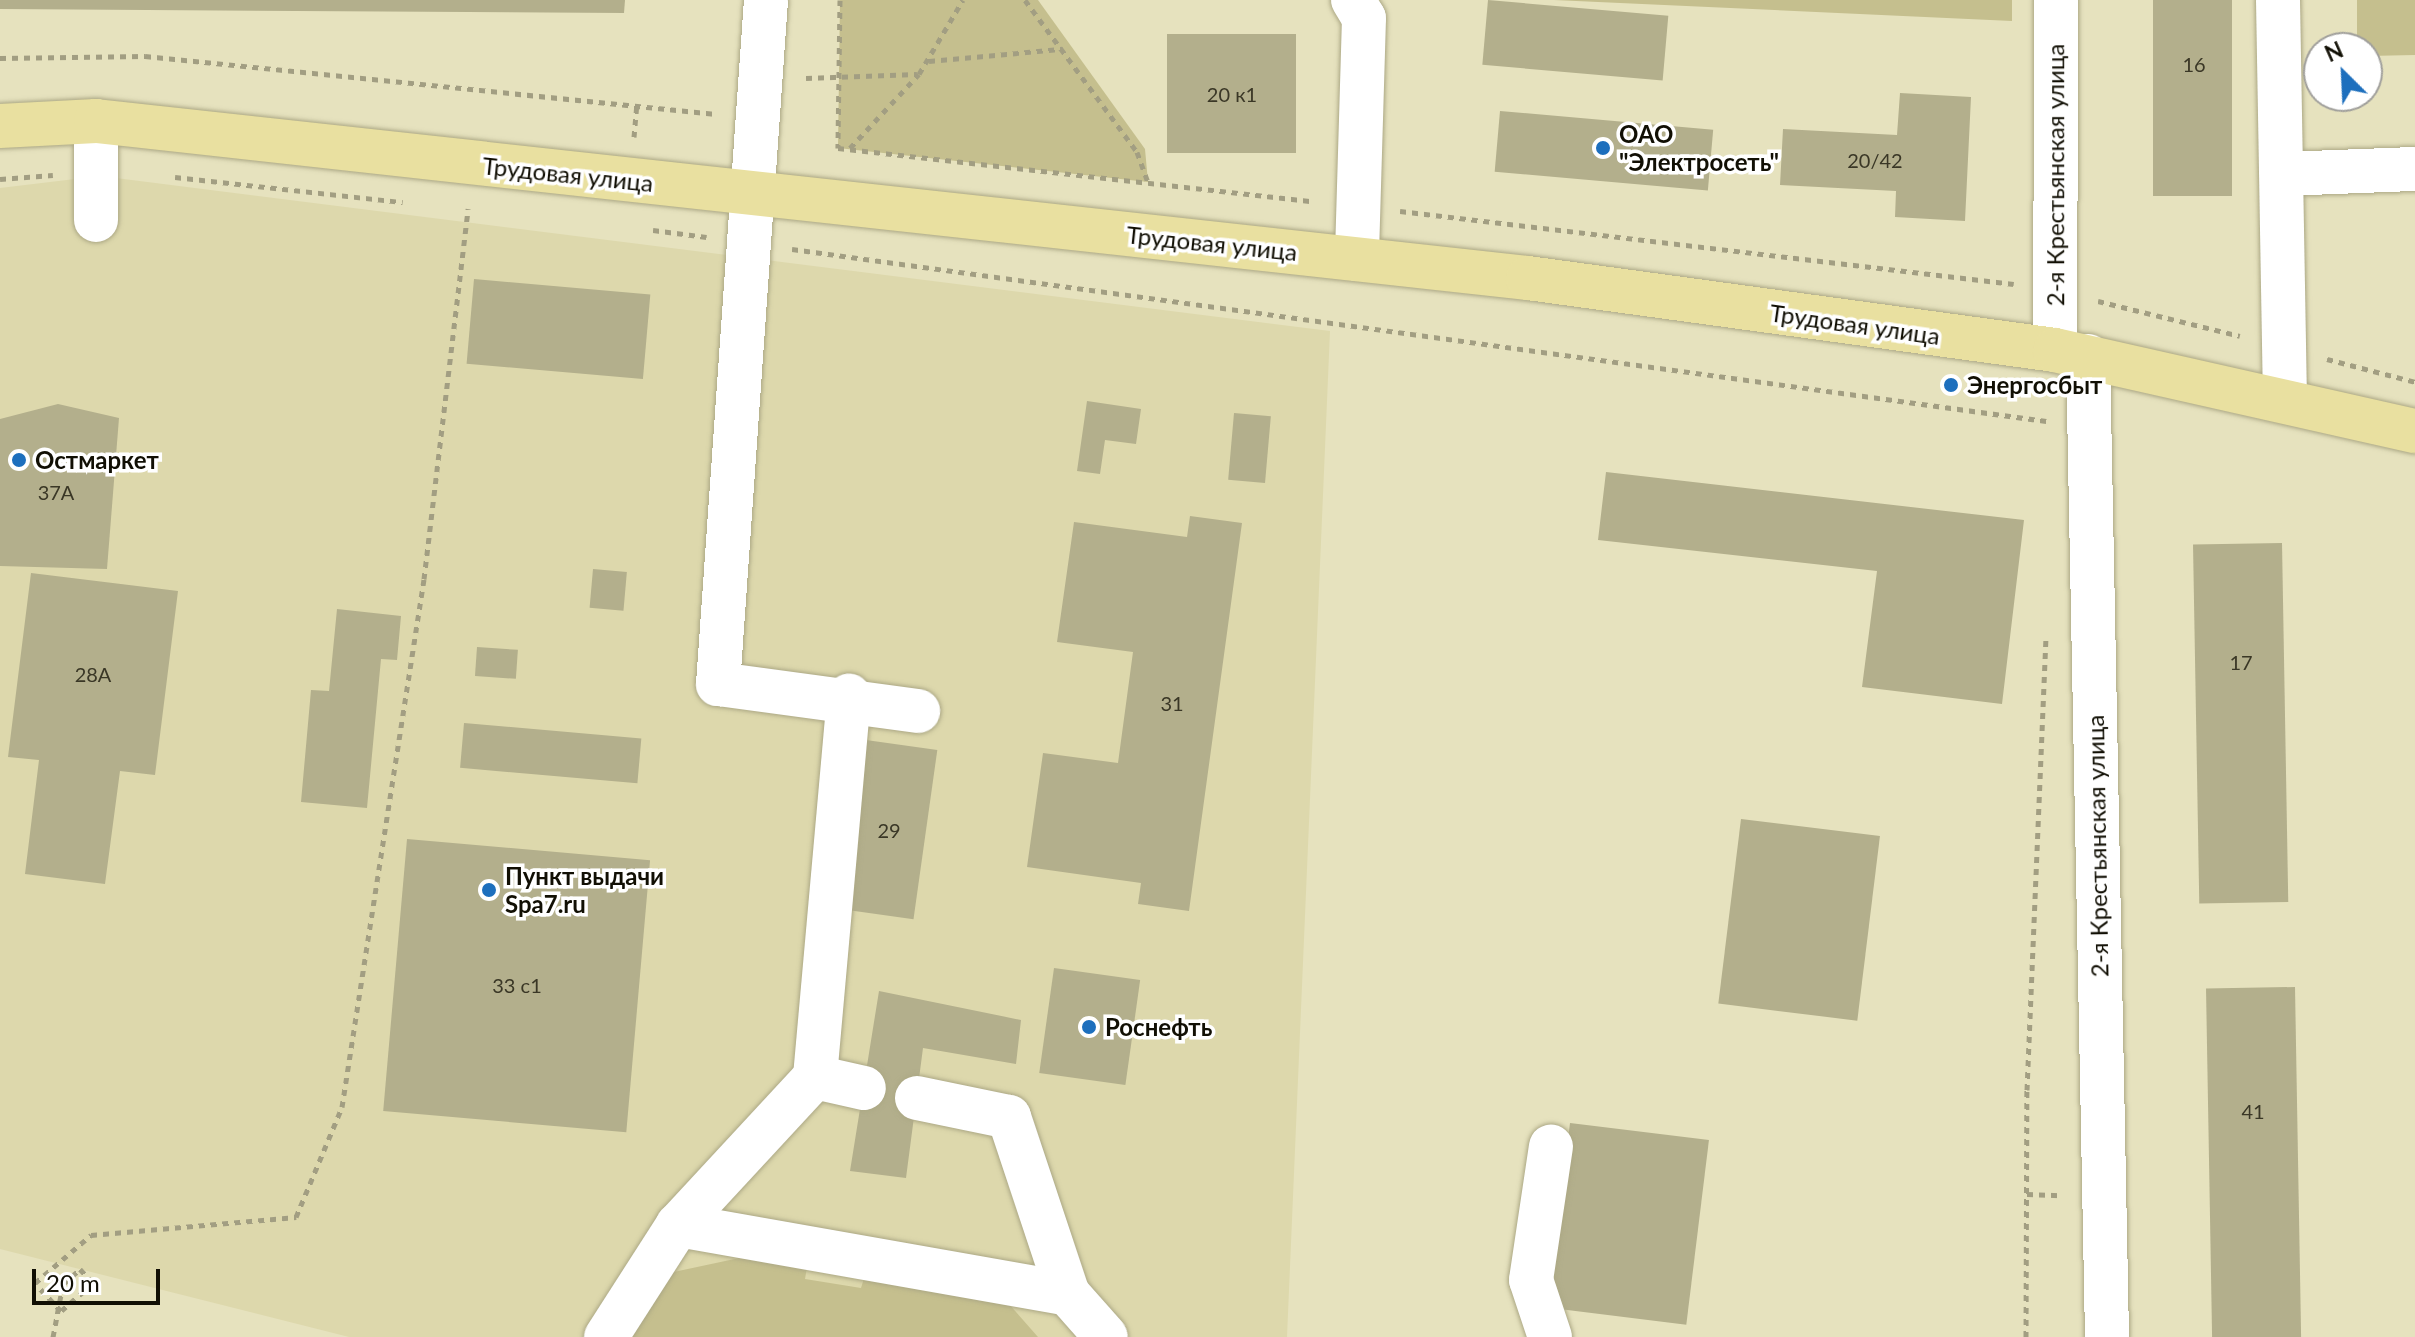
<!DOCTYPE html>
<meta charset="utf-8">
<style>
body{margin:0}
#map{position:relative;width:2415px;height:1337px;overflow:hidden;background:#e6e2be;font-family:Lato,sans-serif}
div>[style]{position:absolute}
.built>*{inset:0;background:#ddd8ac}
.green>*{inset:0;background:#c5bf8e}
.building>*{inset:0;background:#b3af8c;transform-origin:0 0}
.path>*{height:5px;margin-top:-2.5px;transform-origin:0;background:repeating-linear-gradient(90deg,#a29e82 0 6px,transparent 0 12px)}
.roads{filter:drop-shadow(0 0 2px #aca885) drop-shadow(0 0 2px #aca885)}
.minor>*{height:44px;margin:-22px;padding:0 22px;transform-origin:22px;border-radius:22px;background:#fff}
.major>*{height:44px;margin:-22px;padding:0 22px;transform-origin:22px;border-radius:22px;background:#e9e0a0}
.path-bridge>*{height:5px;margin-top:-2.5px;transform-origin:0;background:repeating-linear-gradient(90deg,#a29e82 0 6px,transparent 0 12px)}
.dots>*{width:22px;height:22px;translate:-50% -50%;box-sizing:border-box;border:4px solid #fff;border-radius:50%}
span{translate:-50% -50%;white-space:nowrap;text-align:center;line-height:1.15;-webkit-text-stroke:7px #fff;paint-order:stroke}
.number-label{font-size:20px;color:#3a3726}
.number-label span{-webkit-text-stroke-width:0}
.poi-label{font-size:24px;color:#110f04;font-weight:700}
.left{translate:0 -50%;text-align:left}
.street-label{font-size:24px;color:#110f04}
.north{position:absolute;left:2303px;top:32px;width:80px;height:80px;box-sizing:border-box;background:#fff;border:2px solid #a09f9b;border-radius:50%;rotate:336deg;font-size:22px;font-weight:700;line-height:32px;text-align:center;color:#110f04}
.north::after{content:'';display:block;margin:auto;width:28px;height:36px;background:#1d6fbd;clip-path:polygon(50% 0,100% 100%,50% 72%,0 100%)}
.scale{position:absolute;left:32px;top:1269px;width:128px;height:36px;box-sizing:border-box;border:4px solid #110f04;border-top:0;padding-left:10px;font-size:24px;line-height:28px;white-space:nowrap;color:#110f04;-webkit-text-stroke:6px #fff;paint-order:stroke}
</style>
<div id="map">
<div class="built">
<i style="clip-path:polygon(100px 176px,1330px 331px,1287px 1337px,349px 1337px,0 1249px,0 188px)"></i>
</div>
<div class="green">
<i style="clip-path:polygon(840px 0,1038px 0,1145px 149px,1148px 182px,838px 148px)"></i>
<i style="clip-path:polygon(1554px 0,2012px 0,2012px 21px)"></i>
<i style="clip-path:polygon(2357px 0,2415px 0,2415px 55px,2367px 56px,2367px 48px,2357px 48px)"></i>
<i style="clip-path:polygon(758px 1254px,808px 1261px,805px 1279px,861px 1288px,867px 1269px,1001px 1295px,1038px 1337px,618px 1337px,669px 1273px)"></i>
</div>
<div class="building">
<i style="clip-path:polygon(0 0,625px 0,624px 13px,0 9px)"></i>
<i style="left:1488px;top:0;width:181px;height:65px;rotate:5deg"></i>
<i style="left:2153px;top:0;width:79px;height:196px"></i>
<i style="left:1296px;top:34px;width:119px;height:129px;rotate:90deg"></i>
<i style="clip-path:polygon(1900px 93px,1971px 97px,1965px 221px,1895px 217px,1896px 191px,1780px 185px,1783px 129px,1897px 135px)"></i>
<i style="left:1500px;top:111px;width:214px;height:61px;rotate:5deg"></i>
<i style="left:474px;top:279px;width:177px;height:85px;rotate:5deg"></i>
<i style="clip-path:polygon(1087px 401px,1141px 409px,1136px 444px,1105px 440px,1100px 474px,1077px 471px)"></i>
<i style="clip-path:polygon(58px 404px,119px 418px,107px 569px,0 566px,0 419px)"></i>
<i style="left:1234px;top:413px;width:37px;height:67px;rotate:5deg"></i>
<i style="clip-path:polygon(1606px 472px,2024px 520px,2002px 704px,1862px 687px,1877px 571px,1598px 540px)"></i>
<i style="clip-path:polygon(1190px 516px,1242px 523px,1189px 911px,1138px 904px,1141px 883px,1027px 867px,1043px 753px,1118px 763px,1133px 652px,1057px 642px,1074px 522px,1187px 537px)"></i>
<i style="left:2282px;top:543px;width:359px;height:89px;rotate:89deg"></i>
<i style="left:593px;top:569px;width:34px;height:39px;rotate:5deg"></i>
<i style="clip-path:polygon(31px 573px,178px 591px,155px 775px,120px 771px,105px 884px,25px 874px,39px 760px,8px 757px)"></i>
<i style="clip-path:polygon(337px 609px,401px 616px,397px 660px,381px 659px,367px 808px,301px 802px,311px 690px,329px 691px)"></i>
<i style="left:477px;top:647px;width:41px;height:29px;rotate:4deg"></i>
<i style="left:464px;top:723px;width:178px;height:45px;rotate:5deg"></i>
<i style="left:866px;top:740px;width:72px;height:171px;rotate:8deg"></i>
<i style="left:1741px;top:819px;width:140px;height:186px;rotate:7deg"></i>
<i style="left:407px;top:839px;width:244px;height:273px;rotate:5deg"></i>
<i style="left:1054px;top:968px;width:87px;height:106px;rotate:8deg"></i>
<i style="left:2295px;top:987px;width:350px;height:89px;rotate:89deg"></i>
<i style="clip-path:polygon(879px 991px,1021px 1020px,1016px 1064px,923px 1048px,906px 1178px,850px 1171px)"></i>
<i style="left:1570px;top:1123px;width:140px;height:186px;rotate:7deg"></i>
</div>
<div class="path">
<i style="left:840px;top:0;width:148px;rotate:90.8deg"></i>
<i style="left:838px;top:148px;width:479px;rotate:6.4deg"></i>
<i style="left:1025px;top:0;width:189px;rotate:53.6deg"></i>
<i style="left:1137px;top:152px;width:32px;rotate:70deg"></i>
<i style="left:0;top:58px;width:145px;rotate:-0.8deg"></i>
<i style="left:145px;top:56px;width:574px;rotate:5.8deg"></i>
<i style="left:929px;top:61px;width:134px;rotate:-5.2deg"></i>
<i style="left:806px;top:78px;width:111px;rotate:-2.1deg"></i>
<i style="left:634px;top:137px;width:32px;rotate:-85deg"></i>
<i style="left:850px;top:148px;width:101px;rotate:-47deg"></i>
<i style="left:919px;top:74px;width:86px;rotate:-59.3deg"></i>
<i style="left:175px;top:177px;width:229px;rotate:6.3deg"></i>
<i style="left:0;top:179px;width:53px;rotate:-4.3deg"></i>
<i style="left:1400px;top:211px;width:618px;rotate:6.78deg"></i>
<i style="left:653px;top:230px;width:54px;rotate:7.4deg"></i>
<i style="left:792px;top:249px;width:1266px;rotate:7.81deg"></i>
<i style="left:2098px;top:301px;width:146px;rotate:13.8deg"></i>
<i style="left:2327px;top:359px;width:91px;rotate:14.6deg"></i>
<i style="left:2027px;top:1194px;width:34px;rotate:2deg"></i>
<i style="left:63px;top:1284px;width:23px;rotate:-41deg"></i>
<i style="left:80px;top:1269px;width:19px;rotate:47deg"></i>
<i style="left:93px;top:1283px;width:43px;rotate:138.8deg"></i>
<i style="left:61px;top:1311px;width:38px;rotate:-133deg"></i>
<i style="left:35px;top:1283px;width:74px;rotate:-40.6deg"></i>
<i style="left:91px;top:1235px;width:206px;rotate:-5deg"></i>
<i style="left:296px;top:1217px;width:119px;rotate:-67.3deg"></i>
<i style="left:342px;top:1107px;width:534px;rotate:-81.17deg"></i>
<i style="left:424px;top:579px;width:373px;rotate:-83.2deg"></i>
<i style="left:2026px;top:1337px;width:247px;rotate:-89.8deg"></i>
<i style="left:2027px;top:1090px;width:451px;rotate:-87.6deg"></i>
</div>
<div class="roads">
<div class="minor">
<i style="left:766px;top:0;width:686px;rotate:94.01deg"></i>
<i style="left:718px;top:684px;width:202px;rotate:7.7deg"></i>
<i style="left:1353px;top:0;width:21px;rotate:59deg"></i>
<i style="left:1364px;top:18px;width:241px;rotate:91.7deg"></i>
<i style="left:2278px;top:0;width:399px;rotate:89deg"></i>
<i style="left:96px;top:121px;width:99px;rotate:90deg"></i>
<i style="left:2283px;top:174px;width:132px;rotate:-2.2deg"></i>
<i style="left:2055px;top:350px;width:350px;rotate:-89.8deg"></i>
<i style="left:2088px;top:356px;width:981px;rotate:88.89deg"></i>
<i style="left:815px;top:1077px;width:50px;rotate:12.7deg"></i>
<i style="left:917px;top:1098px;width:94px;rotate:11.7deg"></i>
<i style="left:1009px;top:1117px;width:187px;rotate:71.6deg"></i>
<i style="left:678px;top:1225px;width:396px;rotate:10deg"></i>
<i style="left:1068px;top:1294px;width:57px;rotate:48.5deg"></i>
<i style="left:606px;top:1337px;width:133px;rotate:-57.3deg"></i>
<i style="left:678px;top:1225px;width:202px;rotate:-47.2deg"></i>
<i style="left:815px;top:1077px;width:383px;rotate:-84.9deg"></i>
<i style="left:1550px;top:1337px;width:60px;rotate:-108.4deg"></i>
<i style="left:1531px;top:1280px;width:135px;rotate:-81.5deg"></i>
</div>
<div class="major">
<i style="left:0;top:126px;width:96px;rotate:-3deg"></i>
<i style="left:96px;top:121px;width:1441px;rotate:6.26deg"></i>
<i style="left:1528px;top:278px;width:532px;rotate:7.78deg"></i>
<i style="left:2055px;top:350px;width:369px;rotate:12.7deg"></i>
</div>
</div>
<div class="path-bridge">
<i style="left:53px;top:1337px;width:54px;rotate:-79.3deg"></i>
</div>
<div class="dots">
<i style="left:1603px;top:148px;background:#1d6fbd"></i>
<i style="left:1951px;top:385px;background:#1d6fbd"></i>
<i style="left:19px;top:460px;background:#1d6fbd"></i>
<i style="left:489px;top:890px;background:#1d6fbd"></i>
<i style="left:1089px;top:1027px;background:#1d6fbd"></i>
</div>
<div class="number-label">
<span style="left:2194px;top:64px">16</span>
<span style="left:1232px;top:94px">20 к1</span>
<span style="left:1875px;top:160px">20/42</span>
<span style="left:56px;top:492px">37А</span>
<span style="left:2241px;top:662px">17</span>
<span style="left:93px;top:674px">28А</span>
<span style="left:1172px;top:703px">31</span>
<span style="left:889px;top:830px">29</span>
<span style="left:517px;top:985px">33 с1</span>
<span style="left:2253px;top:1111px">41</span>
</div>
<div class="poi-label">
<span class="left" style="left:1619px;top:148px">ОАО<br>"Электросеть"</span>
<span class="left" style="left:1967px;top:385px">Энергосбыт</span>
<span class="left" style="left:35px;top:460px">Остмаркет</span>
<span class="left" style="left:505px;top:890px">Пункт выдачи<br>Spa7.ru</span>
<span class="left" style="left:1105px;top:1027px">Роснефть</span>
</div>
<div class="street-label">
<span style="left:568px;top:174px;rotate:6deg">Трудовая улица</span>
<span style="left:2055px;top:175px;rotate:-90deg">2-я Крестьянская улица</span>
<span style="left:1212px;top:243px;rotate:6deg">Трудовая улица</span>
<span style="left:1855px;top:324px;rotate:8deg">Трудовая улица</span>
<span style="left:2097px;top:846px;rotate:-91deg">2-я Крестьянская улица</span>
</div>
<div class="north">N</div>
<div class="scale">20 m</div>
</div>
